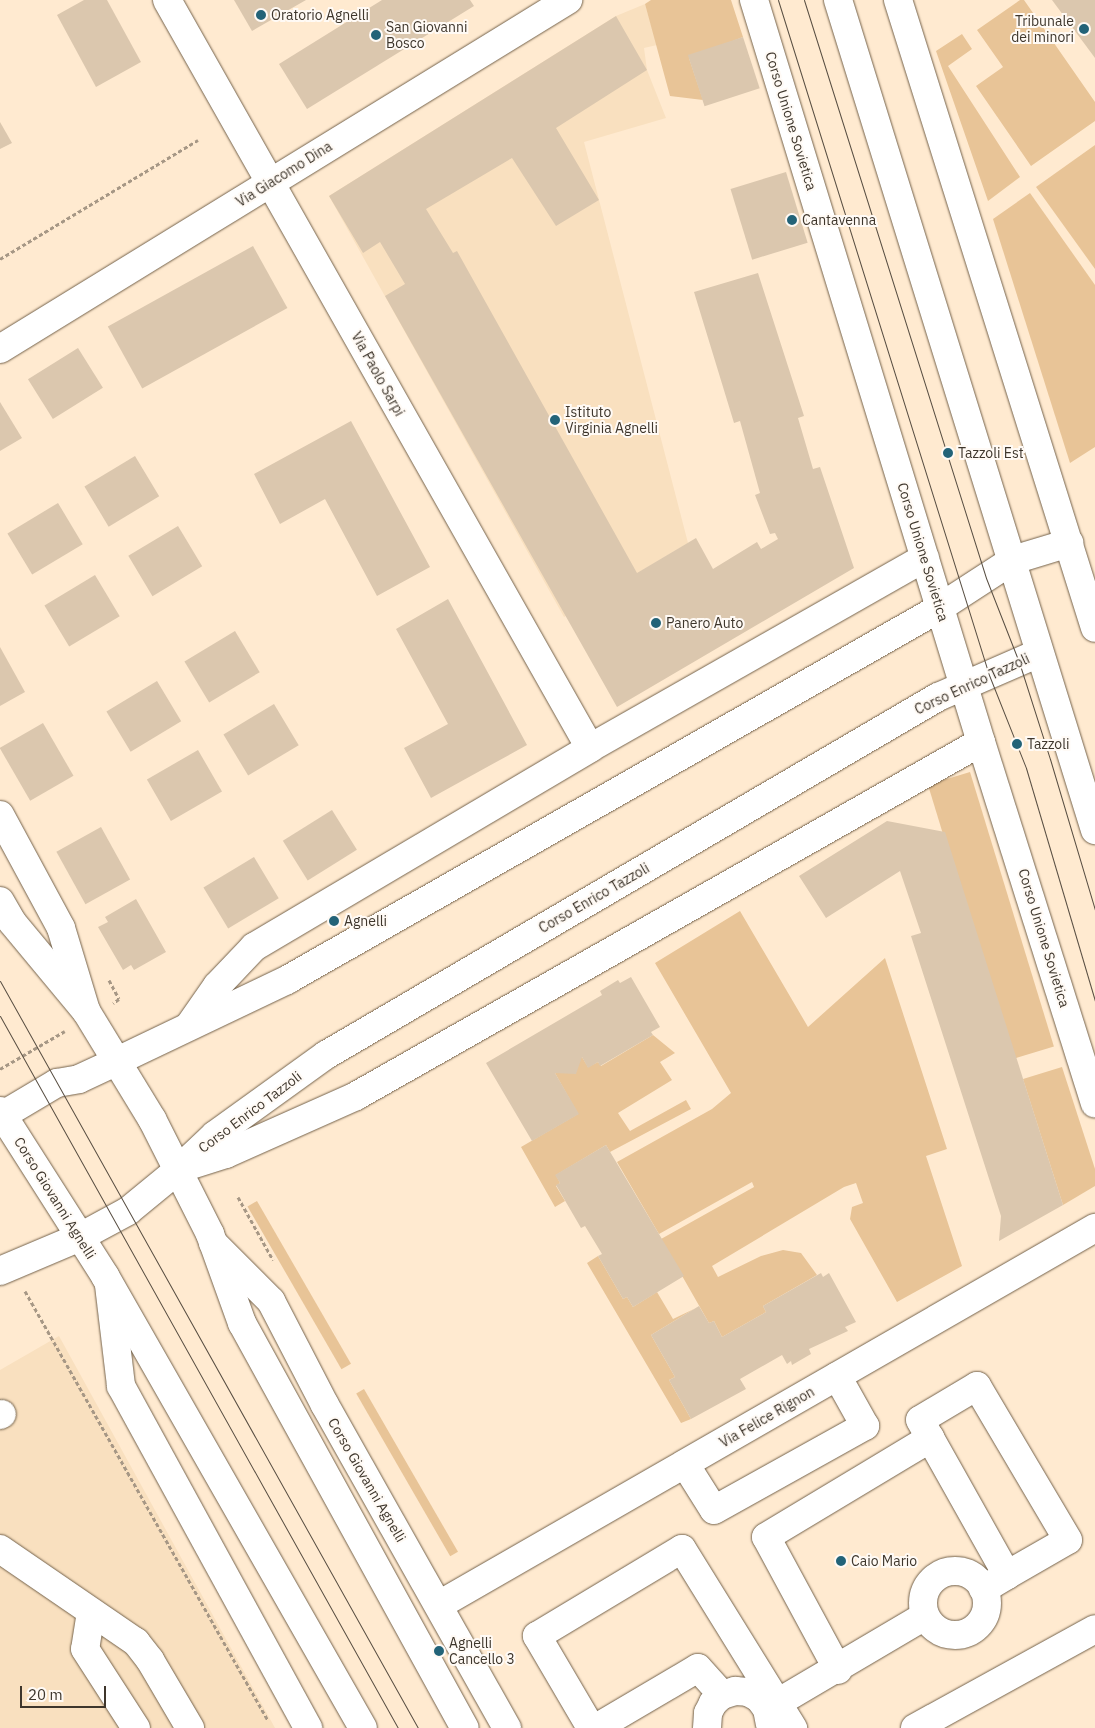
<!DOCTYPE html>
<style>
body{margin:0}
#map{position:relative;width:1095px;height:1728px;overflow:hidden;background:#ffead0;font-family:"IBM Plex Sans",sans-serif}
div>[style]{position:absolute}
.built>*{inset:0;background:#f9e0bf}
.green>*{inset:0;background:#e8c497;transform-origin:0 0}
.building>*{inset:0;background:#dbc7ae;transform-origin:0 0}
.path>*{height:3px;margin-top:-1.5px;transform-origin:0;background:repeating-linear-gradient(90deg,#a69785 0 4px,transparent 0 6.5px)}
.roads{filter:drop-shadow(0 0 1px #74624b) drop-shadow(0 0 1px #74624b)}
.minor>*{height:28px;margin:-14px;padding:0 14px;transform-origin:14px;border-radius:14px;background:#fff}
.minor>.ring{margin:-14px;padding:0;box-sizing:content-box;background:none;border:28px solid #fff;border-radius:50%}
.major>*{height:28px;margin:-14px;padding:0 14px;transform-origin:14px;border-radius:14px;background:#fff}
.tram>*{height:1px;margin:-0.5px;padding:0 0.5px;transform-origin:0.5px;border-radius:0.5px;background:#584e42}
.dots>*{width:14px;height:14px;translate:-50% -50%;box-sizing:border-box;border:2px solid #fffaf5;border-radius:50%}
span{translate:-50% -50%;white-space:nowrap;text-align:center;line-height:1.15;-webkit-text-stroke:4px #fffaf5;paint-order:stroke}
.poi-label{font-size:14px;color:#3e362c}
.left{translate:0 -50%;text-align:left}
.right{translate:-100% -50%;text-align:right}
.street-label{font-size:14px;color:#3e362c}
.scale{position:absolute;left:20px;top:1686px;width:86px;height:22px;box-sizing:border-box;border:2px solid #3e362c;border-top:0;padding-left:6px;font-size:15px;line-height:18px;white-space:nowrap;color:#3e362c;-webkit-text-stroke:4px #fffaf5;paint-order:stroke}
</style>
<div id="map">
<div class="built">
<i style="clip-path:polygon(645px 4px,657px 45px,644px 48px,647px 70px,666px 118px,584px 142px,688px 543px,564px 617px,329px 196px,616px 16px)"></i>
<i style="clip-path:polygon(59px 1336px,275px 1728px,0 1728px,0 1370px)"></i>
</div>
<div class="green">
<i style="clip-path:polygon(651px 0,731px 0,743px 37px,689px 58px,703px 100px,670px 96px,645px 4px)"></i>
<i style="clip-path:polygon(1020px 0,1024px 0,1095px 102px,1095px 121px,1031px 166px,976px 86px,1003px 67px,977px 30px)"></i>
<i style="clip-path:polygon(962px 34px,972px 49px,948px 66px,1020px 177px,988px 201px,936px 51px)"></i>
<i style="clip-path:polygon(1095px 145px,1095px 269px,1036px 187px)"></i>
<i style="clip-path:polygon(1030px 193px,1095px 285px,1095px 447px,1070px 463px,993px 219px)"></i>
<i style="left:970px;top:772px;width:287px;height:44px;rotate:73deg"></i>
<i style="clip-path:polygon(740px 911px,808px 1027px,885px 958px,947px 1149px,926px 1156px,962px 1266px,897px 1302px,850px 1219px,852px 1207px,863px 1203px,856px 1183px,844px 1187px,712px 1266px,718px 1277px,761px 1256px,783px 1250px,801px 1253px,817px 1275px,763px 1306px,766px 1312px,722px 1337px,714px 1321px,709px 1323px,661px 1239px,754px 1187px,752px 1182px,659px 1234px,617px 1162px,712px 1109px,731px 1093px,655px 963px)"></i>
<i style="clip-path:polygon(653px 1035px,675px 1053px,660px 1062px,672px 1080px,618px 1113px,630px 1131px,686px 1100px,691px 1109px,610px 1152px,606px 1145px,556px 1175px,560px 1183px,556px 1186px,565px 1201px,555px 1207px,521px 1147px,578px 1114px,555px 1073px,582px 1057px,588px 1067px,598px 1062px,601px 1066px)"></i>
<i style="clip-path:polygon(1062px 1067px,1095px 1169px,1095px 1186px,1063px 1205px,1023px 1079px)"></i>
<i style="left:257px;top:1201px;width:188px;height:11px;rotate:60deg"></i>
<i style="clip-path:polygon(598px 1256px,623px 1299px,627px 1297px,633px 1307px,657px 1292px,673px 1319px,694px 1309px,651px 1335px,675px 1377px,669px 1380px,691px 1419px,681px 1423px,587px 1263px)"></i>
<i style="left:364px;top:1389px;width:188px;height:9px;rotate:60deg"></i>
</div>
<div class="building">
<i style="clip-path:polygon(84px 0,107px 0,141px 62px,96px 87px,57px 15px)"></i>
<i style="clip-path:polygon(234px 0,306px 0,252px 31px)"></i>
<i style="clip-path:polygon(382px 0,470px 0,474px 6px,307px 109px,279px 64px)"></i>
<i style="clip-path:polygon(1052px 0,1095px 0,1095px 58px)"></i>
<i style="clip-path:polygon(616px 16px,647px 70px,556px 128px,599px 200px,556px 226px,512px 158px,426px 209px,453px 253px,457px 251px,637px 573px,696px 538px,713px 569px,757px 542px,761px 549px,778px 539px,775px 533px,770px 534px,755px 495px,760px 493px,740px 421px,734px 423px,694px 292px,758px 273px,804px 416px,798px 418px,813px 469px,820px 467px,854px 568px,617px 707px,385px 296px,405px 284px,380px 242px,363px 253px,329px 196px)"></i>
<i style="left:743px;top:37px;width:54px;height:58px;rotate:72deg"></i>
<i style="clip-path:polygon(0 122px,12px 143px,0 149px)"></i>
<i style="left:786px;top:172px;width:74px;height:58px;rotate:73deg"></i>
<i style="left:253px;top:246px;width:71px;height:166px;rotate:61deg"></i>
<i style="left:78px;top:348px;width:47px;height:59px;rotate:58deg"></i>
<i style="clip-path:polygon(0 402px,22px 438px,0 451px)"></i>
<i style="clip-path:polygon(351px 421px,430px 567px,377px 596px,325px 499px,280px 524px,254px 474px)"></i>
<i style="left:135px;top:456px;width:47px;height:59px;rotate:59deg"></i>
<i style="left:58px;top:503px;width:48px;height:59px;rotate:59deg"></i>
<i style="left:178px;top:526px;width:47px;height:58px;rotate:59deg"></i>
<i style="left:95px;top:575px;width:48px;height:59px;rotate:59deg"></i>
<i style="clip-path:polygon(448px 599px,527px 745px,431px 798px,404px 748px,448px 724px,396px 629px)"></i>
<i style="left:235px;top:631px;width:48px;height:59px;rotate:59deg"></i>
<i style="clip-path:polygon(0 647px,25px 692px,0 706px)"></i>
<i style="left:157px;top:681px;width:47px;height:59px;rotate:59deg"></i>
<i style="left:274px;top:704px;width:48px;height:59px;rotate:59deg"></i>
<i style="left:43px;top:723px;width:61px;height:50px;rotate:60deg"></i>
<i style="left:198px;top:750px;width:48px;height:59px;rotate:60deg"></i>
<i style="left:332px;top:810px;width:47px;height:58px;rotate:58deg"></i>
<i style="clip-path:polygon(887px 821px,945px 832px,1063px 1205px,999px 1241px,1001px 1216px,911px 936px,921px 933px,900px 871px,826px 918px,799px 876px)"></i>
<i style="left:101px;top:827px;width:60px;height:51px;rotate:61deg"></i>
<i style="left:254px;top:857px;width:48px;height:59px;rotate:59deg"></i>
<i style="clip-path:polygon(136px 899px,166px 952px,134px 970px,131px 965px,123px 970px,98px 927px,108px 922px,105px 917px)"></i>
<i style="clip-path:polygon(631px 977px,660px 1027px,651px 1032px,653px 1035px,600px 1066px,598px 1062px,588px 1068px,582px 1057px,576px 1074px,555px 1073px,579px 1114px,532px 1141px,486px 1063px,602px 995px,600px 991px,618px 980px,620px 983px)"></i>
<i style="clip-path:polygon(606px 1145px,684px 1276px,633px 1307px,627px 1297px,623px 1299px,598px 1256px,602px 1254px,585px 1226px,581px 1228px,556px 1185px,560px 1183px,555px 1175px)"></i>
<i style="clip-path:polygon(821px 1273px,823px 1277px,829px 1273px,856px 1322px,845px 1327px,848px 1331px,809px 1349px,811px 1354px,792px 1365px,791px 1361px,787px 1364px,782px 1355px,740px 1379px,746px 1389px,691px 1419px,669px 1380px,675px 1377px,651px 1335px,699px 1306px,709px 1323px,714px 1321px,722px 1337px,766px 1312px,763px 1306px)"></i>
</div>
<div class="path">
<i style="left:0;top:259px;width:231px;rotate:-31deg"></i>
<i style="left:109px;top:980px;width:21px;rotate:62deg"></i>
<i style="left:119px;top:999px;width:7px;rotate:146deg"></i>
<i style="left:0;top:1069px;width:75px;rotate:-30.3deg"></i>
<i style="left:238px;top:1197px;width:72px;rotate:60.9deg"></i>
<i style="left:25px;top:1291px;width:493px;rotate:60.5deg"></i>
</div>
<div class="roads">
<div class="minor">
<i style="left:167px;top:0;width:859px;rotate:60.51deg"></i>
<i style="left:754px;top:0;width:776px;rotate:72.99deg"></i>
<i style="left:981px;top:742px;width:379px;rotate:72.5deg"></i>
<i style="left:898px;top:0;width:658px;rotate:72.58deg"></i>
<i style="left:0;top:349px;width:667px;rotate:-31.57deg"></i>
<i style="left:0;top:815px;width:128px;rotate:61.6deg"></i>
<i style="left:61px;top:928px;width:87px;rotate:73.2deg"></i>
<i style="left:189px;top:1026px;width:49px;rotate:-55deg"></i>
<i style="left:217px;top:986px;width:54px;rotate:-46.5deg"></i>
<i style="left:254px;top:947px;width:391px;rotate:-30.6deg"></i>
<i style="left:590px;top:748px;width:385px;rotate:-29.6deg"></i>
<i style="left:115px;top:1062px;width:191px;rotate:-25.5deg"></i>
<i style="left:287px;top:980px;width:743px;rotate:-29.67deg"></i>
<i style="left:933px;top:612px;width:95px;rotate:-33deg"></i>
<i style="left:1013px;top:560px;width:59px;rotate:-16.9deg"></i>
<i style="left:185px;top:1167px;width:43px;rotate:-17.6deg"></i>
<i style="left:226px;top:1154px;width:142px;rotate:-24deg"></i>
<i style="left:356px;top:1096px;width:718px;rotate:-29.53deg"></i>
<i style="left:178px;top:1170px;width:51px;rotate:-43.4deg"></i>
<i style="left:215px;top:1135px;width:137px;rotate:-35.8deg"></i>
<i style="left:326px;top:1055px;width:709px;rotate:-30.33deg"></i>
<i style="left:938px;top:697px;width:110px;rotate:-23.5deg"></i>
<i style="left:213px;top:1243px;width:82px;rotate:45deg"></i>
<i style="left:271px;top:1301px;width:117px;rotate:62.6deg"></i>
<i style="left:325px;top:1405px;width:371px;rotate:60.6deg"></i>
<i style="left:0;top:1271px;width:87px;rotate:-23deg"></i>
<i style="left:109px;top:1285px;width:102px;rotate:83.2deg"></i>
<i style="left:121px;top:1386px;width:390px;rotate:61.3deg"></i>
<i style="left:0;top:1415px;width:2px;rotate:-27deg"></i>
<i style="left:685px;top:1464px;width:54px;rotate:57.8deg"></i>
<i style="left:714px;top:1510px;width:173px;rotate:-29.1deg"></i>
<i style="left:865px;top:1426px;width:57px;rotate:-119.2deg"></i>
<i style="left:0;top:1549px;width:165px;rotate:34.4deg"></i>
<i style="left:136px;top:1642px;width:23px;rotate:52deg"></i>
<i style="left:150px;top:1660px;width:79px;rotate:59.5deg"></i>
<i class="ring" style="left:923px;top:1571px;width:36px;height:36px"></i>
<i style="left:983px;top:1589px;width:7px;rotate:-27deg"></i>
<i style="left:989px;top:1586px;width:21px;rotate:-31deg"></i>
<i style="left:1007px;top:1575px;width:70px;rotate:-29.8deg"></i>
<i style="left:1068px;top:1540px;width:179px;rotate:-120.6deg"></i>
<i style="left:977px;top:1386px;width:66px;rotate:149.2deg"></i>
<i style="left:920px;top:1420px;width:178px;rotate:60.7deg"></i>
<i style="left:439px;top:1605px;width:757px;rotate:-29.89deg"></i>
<i style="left:91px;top:1612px;width:37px;rotate:99deg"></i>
<i style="left:85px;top:1649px;width:94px;rotate:57.2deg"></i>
<i style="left:838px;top:1670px;width:151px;rotate:-118.4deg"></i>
<i style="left:766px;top:1537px;width:192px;rotate:-31deg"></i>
<i style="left:767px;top:1709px;width:183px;rotate:-30.5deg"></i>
<i style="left:591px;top:1728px;width:107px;rotate:-120.4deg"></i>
<i style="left:537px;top:1636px;width:169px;rotate:-31deg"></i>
<i style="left:682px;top:1549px;width:211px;rotate:58.2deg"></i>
<i style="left:596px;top:1728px;width:118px;rotate:-30.5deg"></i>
<i style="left:698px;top:1668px;width:36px;rotate:48deg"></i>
<i style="left:707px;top:1728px;width:15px;rotate:-86deg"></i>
<i style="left:708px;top:1713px;width:11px;rotate:-63deg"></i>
<i style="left:713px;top:1703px;width:12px;rotate:-42deg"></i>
<i style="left:722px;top:1695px;width:14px;rotate:-17deg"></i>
<i style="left:735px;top:1691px;width:13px;rotate:4deg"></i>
<i style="left:748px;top:1692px;width:13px;rotate:29deg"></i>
<i style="left:759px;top:1698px;width:14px;rotate:54deg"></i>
<i style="left:767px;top:1709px;width:15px;rotate:79deg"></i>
<i style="left:915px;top:1728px;width:205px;rotate:-28.8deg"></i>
</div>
<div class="major">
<i style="left:838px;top:0;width:869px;rotate:72.8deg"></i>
<i style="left:0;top:901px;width:24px;rotate:60deg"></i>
<i style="left:12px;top:922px;width:116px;rotate:50.3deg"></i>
<i style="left:86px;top:1011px;width:127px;rotate:58.6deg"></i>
<i style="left:152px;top:1119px;width:129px;rotate:63.2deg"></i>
<i style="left:210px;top:1234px;width:95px;rotate:70.2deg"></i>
<i style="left:242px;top:1323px;width:462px;rotate:61.2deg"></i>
<i style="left:0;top:1111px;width:196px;rotate:57.5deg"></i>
<i style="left:105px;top:1276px;width:520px;rotate:60.28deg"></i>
<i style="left:3px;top:1115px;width:63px;rotate:-30.7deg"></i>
<i style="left:57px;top:1083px;width:22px;rotate:-10deg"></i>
<i style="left:79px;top:1079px;width:40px;rotate:-25deg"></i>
<i style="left:80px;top:1237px;width:55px;rotate:-28.4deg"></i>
<i style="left:128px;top:1211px;width:65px;rotate:-39.4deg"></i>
</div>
</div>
<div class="tram">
<i style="left:778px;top:0;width:707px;rotate:72.64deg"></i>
<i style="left:989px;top:675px;width:100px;rotate:68.3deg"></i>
<i style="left:1026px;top:768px;width:243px;rotate:73.5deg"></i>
<i style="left:804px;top:0;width:606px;rotate:72.52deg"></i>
<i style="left:986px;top:578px;width:90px;rotate:68.6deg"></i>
<i style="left:1019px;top:662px;width:102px;rotate:72.3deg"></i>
<i style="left:1050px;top:759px;width:158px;rotate:73.4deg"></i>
<i style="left:0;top:981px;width:856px;rotate:60.77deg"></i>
<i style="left:0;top:1016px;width:816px;rotate:60.8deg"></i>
</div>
<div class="dots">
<i style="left:261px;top:15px;background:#236378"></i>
<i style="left:1084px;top:29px;background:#236378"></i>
<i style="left:376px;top:35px;background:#236378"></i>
<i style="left:792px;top:220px;background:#236378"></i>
<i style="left:555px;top:420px;background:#236378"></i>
<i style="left:948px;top:453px;background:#236378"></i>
<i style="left:656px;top:623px;background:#236378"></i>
<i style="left:1017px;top:744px;background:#236378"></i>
<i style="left:334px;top:921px;background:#236378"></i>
<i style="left:841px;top:1561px;background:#236378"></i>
<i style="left:439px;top:1651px;background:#236378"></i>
</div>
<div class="poi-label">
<span class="left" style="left:271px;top:15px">Oratorio Agnelli</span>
<span class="right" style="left:1074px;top:29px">Tribunale<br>dei minori</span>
<span class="left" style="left:386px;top:35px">San Giovanni<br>Bosco</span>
<span class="left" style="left:802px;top:220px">Cantavenna</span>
<span class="left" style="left:565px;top:420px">Istituto<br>Virginia Agnelli</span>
<span class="left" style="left:958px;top:453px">Tazzoli Est</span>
<span class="left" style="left:666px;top:623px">Panero Auto</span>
<span class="left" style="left:1027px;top:744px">Tazzoli</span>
<span class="left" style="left:344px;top:921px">Agnelli</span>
<span class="left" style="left:851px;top:1561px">Caio Mario</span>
<span class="left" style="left:449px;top:1651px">Agnelli<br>Cancello 3</span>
</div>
<div class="street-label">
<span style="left:791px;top:121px;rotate:73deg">Corso Unione Sovietica</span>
<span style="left:284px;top:174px;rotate:-32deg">Via Giacomo Dina</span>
<span style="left:378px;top:374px;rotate:61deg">Via Paolo Sarpi</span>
<span style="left:923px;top:552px;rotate:73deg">Corso Unione Sovietica</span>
<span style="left:972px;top:684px;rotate:-25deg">Corso Enrico Tazzoli</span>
<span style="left:594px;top:898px;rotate:-30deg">Corso Enrico Tazzoli</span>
<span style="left:1044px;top:938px;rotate:73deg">Corso Unione Sovietica</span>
<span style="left:250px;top:1112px;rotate:-37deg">Corso Enrico Tazzoli</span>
<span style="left:55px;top:1198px;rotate:58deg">Corso Giovanni Agnelli</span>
<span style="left:767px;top:1417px;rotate:-30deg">Via Felice Rignon</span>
<span style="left:367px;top:1480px;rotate:60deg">Corso Giovanni Agnelli</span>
</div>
<div class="scale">20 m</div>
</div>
